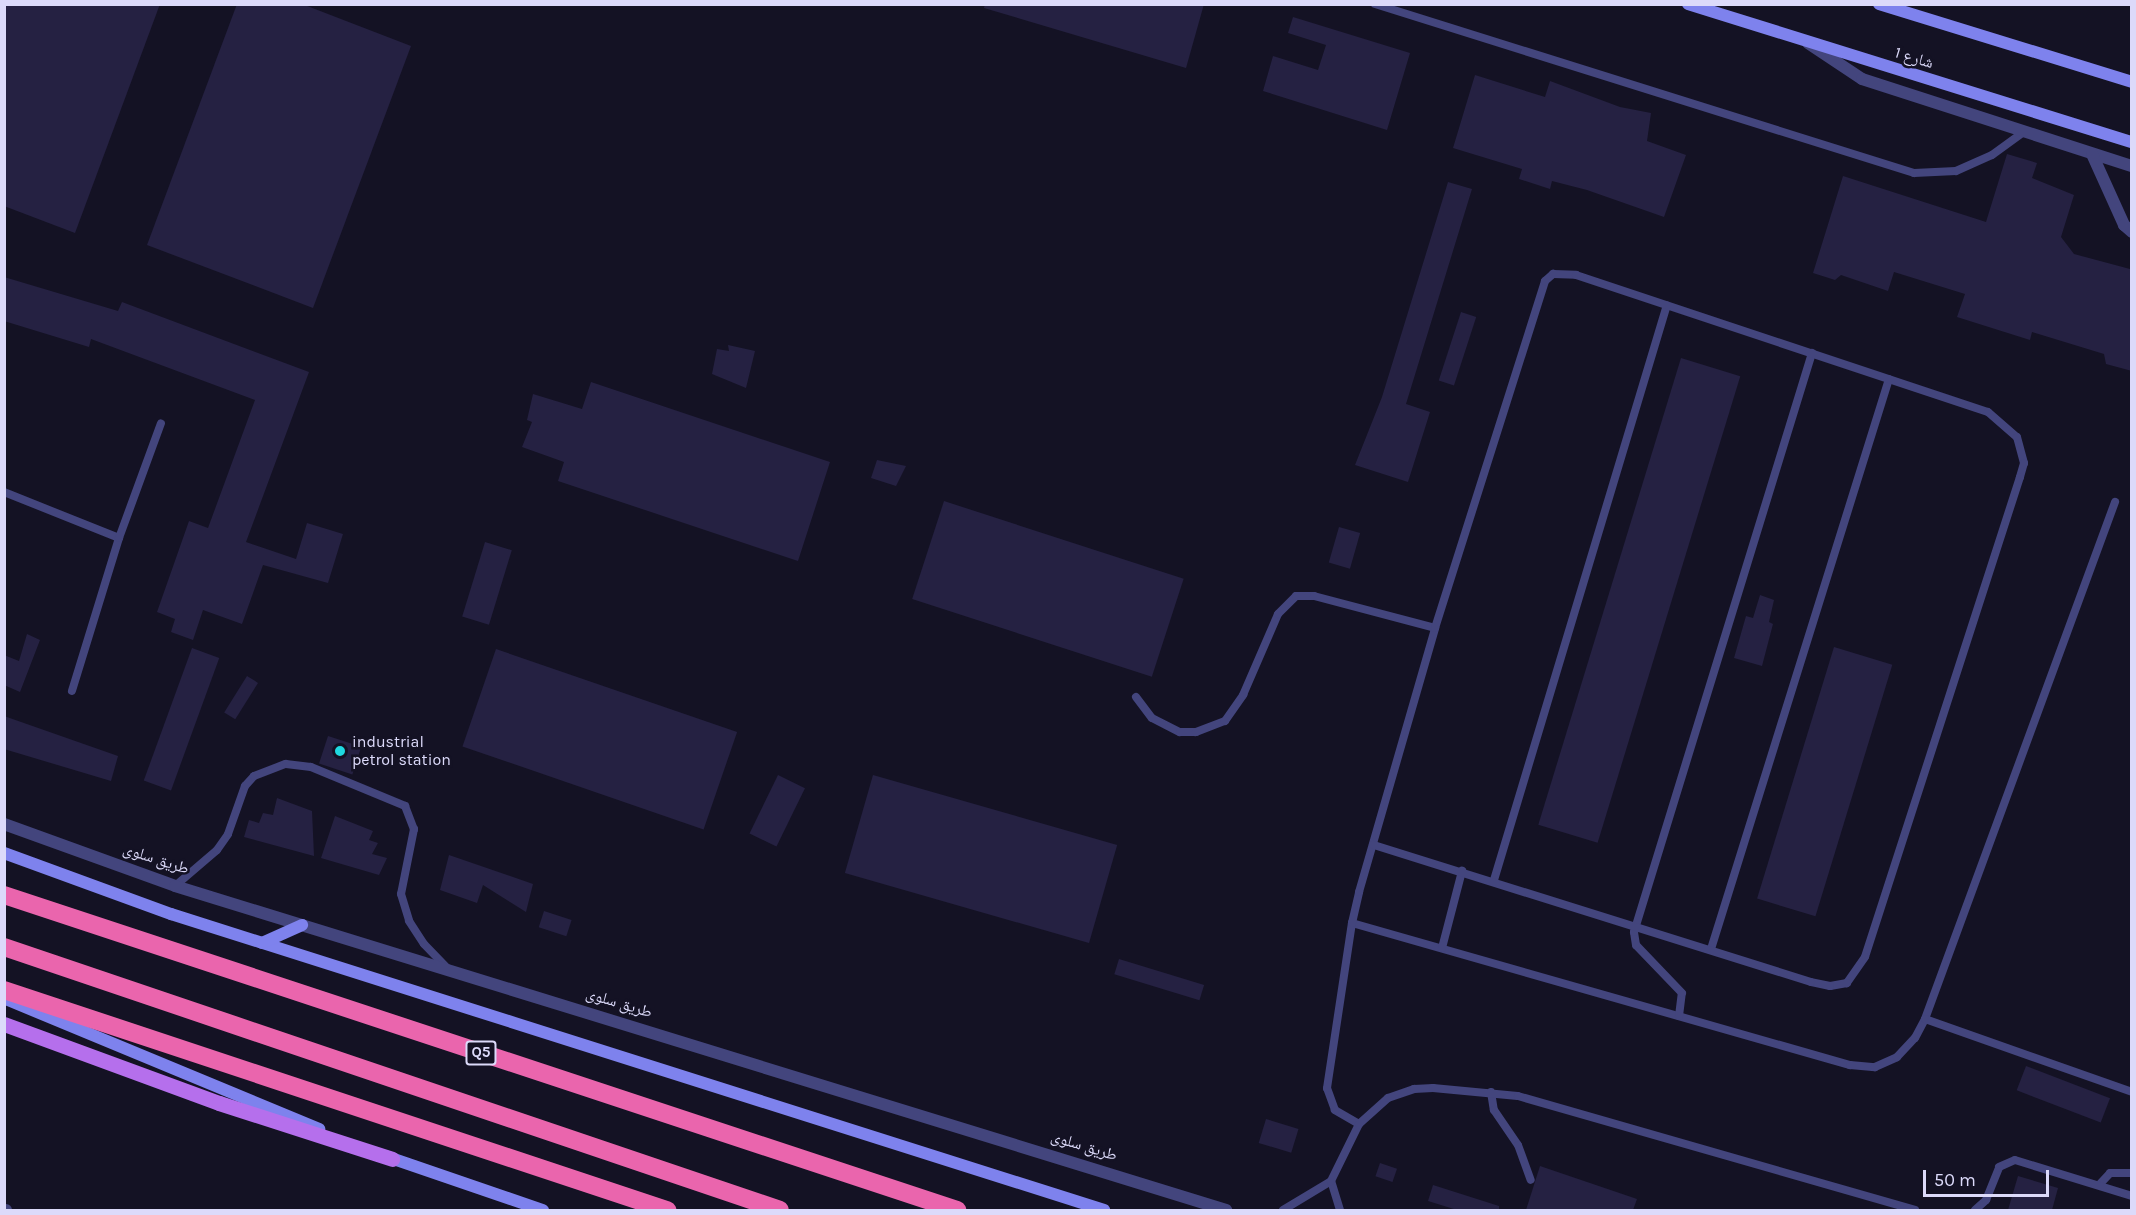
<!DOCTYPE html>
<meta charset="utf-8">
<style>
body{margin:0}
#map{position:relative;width:2136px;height:1215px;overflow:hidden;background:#141224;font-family:Karla,"Noto Naskh Arabic",sans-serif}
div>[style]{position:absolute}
.building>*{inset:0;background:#252142;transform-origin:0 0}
.lane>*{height:8px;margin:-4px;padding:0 4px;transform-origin:4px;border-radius:4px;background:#43457d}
.street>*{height:12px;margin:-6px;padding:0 6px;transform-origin:6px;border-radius:6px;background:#43457d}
.secondary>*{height:12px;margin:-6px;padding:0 6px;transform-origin:6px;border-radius:6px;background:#7e82ed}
.primary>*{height:15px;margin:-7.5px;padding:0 7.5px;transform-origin:7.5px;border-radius:7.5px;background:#b56fec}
.highway>*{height:18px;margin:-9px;padding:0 9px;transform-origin:9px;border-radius:9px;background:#ea65ad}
.dots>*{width:16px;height:16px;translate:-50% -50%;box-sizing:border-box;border:3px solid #141224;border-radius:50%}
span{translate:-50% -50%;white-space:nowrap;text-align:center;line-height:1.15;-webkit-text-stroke:5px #141224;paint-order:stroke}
.shield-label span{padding:2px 4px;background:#141224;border:2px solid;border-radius:4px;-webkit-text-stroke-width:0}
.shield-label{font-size:15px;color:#dcdafa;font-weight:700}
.street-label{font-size:16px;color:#dcdafa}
.poi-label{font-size:16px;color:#dcdafa}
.left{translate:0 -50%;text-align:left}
.frame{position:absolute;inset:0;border:6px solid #dcdafa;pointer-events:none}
.scale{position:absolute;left:1923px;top:1170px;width:126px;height:27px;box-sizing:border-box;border:3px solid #dcdafa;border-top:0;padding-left:8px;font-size:18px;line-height:21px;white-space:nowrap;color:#dcdafa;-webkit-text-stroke:4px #141224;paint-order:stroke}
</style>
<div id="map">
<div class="building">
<i style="clip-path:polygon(4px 4px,160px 4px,75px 233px,4px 206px)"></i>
<i style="clip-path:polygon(237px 4px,302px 4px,411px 46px,313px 308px,147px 245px)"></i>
<i style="clip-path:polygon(985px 4px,1204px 4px,1186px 68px,984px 8px)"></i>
<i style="clip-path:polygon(1293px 17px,1410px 53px,1387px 130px,1263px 91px,1273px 56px,1318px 70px,1326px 45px,1288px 33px)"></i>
<i style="clip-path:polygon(1475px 75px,1545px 97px,1550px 81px,1620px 107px,1651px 113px,1647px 141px,1686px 155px,1664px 217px,1587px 190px,1552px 181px,1550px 189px,1519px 179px,1522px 169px,1453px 148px)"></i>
<i style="clip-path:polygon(2007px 154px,2037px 163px,2032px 178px,2074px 195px,2061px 237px,2074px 254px,2130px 269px,2132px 371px,2106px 364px,2104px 354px,2032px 332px,2030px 340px,1957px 317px,1965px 294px,1894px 272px,1888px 291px,1841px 275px,1835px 280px,1813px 273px,1843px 176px,1986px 222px)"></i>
<i style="clip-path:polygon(1448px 182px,1472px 189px,1406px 404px,1430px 412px,1408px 482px,1355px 465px,1382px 397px)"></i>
<i style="clip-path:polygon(4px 277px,118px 311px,122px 302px,309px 372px,246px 542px,296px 559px,307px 523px,343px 534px,328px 583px,263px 565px,242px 624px,203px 610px,193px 640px,171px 632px,175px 619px,157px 612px,189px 521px,208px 528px,255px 400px,91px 339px,89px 347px,4px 321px)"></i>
<i style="left:1461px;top:312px;width:16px;height:72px;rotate:18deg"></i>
<i style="clip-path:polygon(728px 345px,755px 351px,746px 388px,712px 374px,717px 349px,729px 351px)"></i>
<i style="left:1681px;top:358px;width:62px;height:488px;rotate:17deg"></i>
<i style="clip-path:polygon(591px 382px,830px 462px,798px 561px,558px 481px,564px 462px,522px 447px,532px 422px,527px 420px,533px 394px,582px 409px)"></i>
<i style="clip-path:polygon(877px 460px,906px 466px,896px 486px,871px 478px)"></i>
<i style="left:944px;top:501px;width:252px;height:103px;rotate:18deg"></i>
<i style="left:1339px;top:527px;width:22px;height:37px;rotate:16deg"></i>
<i style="left:485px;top:542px;width:28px;height:78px;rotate:17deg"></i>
<i style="clip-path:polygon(1760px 595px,1774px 600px,1769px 622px,1773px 624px,1762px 666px,1734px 658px,1746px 616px,1753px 618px)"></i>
<i style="clip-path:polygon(27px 634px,40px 640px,20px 692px,4px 685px,4px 655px,19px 661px)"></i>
<i style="left:1834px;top:647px;width:61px;height:263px;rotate:17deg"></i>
<i style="left:192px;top:648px;width:29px;height:141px;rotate:20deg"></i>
<i style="left:496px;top:649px;width:255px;height:103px;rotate:19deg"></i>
<i style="left:247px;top:676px;width:13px;height:43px;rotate:32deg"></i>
<i style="clip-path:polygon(4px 716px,118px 756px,111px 781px,4px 749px)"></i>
<i style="left:328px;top:736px;width:35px;height:29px;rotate:18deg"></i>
<i style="left:778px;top:775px;width:30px;height:65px;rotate:26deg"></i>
<i style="left:873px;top:775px;width:254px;height:102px;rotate:16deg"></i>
<i style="clip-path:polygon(277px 798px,312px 811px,314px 856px,244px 837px,249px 820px,259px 823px,263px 813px,273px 815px)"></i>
<i style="clip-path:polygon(335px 816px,373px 831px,369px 840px,378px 843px,372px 854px,387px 858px,379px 875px,321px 858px)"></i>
<i style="clip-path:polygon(449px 855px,533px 884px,526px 912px,483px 885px,477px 903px,440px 890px)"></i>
<i style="left:544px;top:911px;width:29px;height:17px;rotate:18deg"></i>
<i style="left:1119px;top:959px;width:89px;height:16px;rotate:17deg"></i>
<i style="left:2026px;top:1066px;width:90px;height:26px;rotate:21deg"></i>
<i style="left:1266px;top:1119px;width:34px;height:25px;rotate:17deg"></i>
<i style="left:1380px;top:1163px;width:18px;height:14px;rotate:19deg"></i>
<i style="clip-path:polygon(1540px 1166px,1637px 1199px,1633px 1210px,1526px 1210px)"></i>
<i style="clip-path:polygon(2018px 1176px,2058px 1188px,2052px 1210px,2008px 1210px)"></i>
<i style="clip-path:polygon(1433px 1185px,1499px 1206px,1499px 1210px,1457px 1210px,1428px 1201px)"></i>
</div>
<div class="lane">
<i style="left:1375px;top:4px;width:565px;rotate:17.41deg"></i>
<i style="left:1914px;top:173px;width:42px;rotate:-2.7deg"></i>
<i style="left:1956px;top:171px;width:39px;rotate:-24deg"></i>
<i style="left:1992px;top:155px;width:37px;rotate:-36deg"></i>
<i style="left:4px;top:492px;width:124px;rotate:21.8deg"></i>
<i style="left:119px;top:538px;width:160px;rotate:107.1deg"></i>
<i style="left:119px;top:538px;width:122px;rotate:-69.9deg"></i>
<i style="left:1136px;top:697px;width:26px;rotate:53deg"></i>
<i style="left:1152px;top:718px;width:31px;rotate:27deg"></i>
<i style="left:1180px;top:732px;width:16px"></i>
<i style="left:1196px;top:732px;width:31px;rotate:-21deg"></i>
<i style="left:1225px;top:721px;width:32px;rotate:-55deg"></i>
<i style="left:1243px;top:695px;width:88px;rotate:-66.6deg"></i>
<i style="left:1278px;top:614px;width:25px;rotate:-45deg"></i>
<i style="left:1296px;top:596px;width:18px"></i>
<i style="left:1314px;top:596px;width:125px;rotate:14.8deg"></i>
<i style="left:1494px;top:880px;width:600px;rotate:-73.26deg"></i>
<i style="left:175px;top:886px;width:55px;rotate:-40.6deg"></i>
<i style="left:217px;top:850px;width:19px;rotate:-55deg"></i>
<i style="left:228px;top:834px;width:51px;rotate:-70.5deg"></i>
<i style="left:245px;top:786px;width:13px;rotate:-48deg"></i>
<i style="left:254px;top:776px;width:34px;rotate:-21deg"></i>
<i style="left:286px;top:764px;width:25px;rotate:7deg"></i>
<i style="left:311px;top:767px;width:102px;rotate:22.5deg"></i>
<i style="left:405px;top:806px;width:25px;rotate:69deg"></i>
<i style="left:414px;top:829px;width:66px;rotate:101.3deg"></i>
<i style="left:401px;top:894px;width:28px;rotate:73deg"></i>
<i style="left:409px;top:921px;width:27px;rotate:57deg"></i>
<i style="left:424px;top:944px;width:33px;rotate:46deg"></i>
<i style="left:1352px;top:923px;width:518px;rotate:15.92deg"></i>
<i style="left:1850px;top:1065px;width:25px;rotate:5deg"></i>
<i style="left:1875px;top:1067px;width:24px;rotate:-24deg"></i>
<i style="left:1897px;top:1057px;width:26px;rotate:-47deg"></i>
<i style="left:1915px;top:1038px;width:21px;rotate:-62deg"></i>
<i style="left:1925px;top:1019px;width:551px;rotate:-69.82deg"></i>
<i style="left:1442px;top:948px;width:80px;rotate:-75.4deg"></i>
<i style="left:1711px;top:949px;width:597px;rotate:-72.66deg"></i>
<i style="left:1679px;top:1016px;width:23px;rotate:-83deg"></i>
<i style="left:1682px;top:993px;width:66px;rotate:-133.8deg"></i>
<i style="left:1636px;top:945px;width:13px;rotate:-99deg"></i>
<i style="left:1634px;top:932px;width:606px;rotate:-72.91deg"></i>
<i style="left:1925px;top:1019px;width:219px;rotate:19.4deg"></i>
<i style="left:1491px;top:1092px;width:18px;rotate:81deg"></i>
<i style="left:1494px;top:1110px;width:42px;rotate:55.6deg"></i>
<i style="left:1518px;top:1145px;width:37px;rotate:70deg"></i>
<i style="left:1359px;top:1124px;width:28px;rotate:-150deg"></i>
<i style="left:1335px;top:1110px;width:23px;rotate:-110deg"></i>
<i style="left:1327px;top:1088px;width:167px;rotate:-81.4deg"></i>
<i style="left:1352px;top:923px;width:32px;rotate:-77deg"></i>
<i style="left:1359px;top:892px;width:275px;rotate:-73.9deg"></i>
<i style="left:1435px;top:628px;width:364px;rotate:-72.4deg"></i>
<i style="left:1545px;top:281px;width:11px;rotate:-41deg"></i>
<i style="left:1553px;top:274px;width:23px;rotate:2deg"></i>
<i style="left:1576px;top:275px;width:434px;rotate:18.4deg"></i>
<i style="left:1988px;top:412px;width:38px;rotate:41deg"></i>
<i style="left:2017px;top:437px;width:27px;rotate:75deg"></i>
<i style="left:2024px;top:463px;width:15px;rotate:106deg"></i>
<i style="left:2020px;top:477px;width:504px;rotate:107.9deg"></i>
<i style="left:1865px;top:957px;width:32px;rotate:125deg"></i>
<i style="left:1847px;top:983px;width:17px;rotate:170deg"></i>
<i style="left:1830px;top:986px;width:19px;rotate:-168deg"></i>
<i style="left:1811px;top:982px;width:459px;rotate:-162.6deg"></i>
<i style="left:2099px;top:1185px;width:16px;rotate:-47deg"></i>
<i style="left:2110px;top:1173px;width:22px"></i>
<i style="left:1283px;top:1210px;width:56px;rotate:-31.1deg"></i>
<i style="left:1340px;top:1210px;width:30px;rotate:-107deg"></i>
<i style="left:1331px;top:1181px;width:64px;rotate:-63.8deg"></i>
<i style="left:1359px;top:1124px;width:39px;rotate:-42deg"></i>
<i style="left:1388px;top:1098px;width:28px;rotate:-19deg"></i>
<i style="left:1414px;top:1089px;width:19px;rotate:-3deg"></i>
<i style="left:1433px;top:1088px;width:85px;rotate:5.4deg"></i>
<i style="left:1518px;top:1096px;width:413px;rotate:16deg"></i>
<i style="left:1975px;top:1210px;width:15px;rotate:-42deg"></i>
<i style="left:1986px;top:1200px;width:35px;rotate:-68deg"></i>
<i style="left:1999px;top:1167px;width:17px;rotate:-24deg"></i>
<i style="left:2015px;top:1160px;width:122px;rotate:17.1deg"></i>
</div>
<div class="street">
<i style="left:1808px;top:43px;width:65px;rotate:33.7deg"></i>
<i style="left:1862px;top:79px;width:284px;rotate:17.9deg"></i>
<i style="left:2092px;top:154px;width:78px;rotate:65.7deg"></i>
<i style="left:2124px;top:225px;width:11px;rotate:41deg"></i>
<i style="left:4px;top:824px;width:182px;rotate:19.9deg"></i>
<i style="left:175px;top:886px;width:1100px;rotate:17.13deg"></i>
<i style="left:4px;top:1210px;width:2px"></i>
</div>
<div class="secondary">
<i style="left:1688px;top:4px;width:465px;rotate:17.3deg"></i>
<i style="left:1879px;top:4px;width:265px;rotate:17.1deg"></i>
<i style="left:4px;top:853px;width:178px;rotate:20.1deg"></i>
<i style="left:171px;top:914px;width:979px;rotate:17.6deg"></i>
<i style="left:262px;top:943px;width:44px;rotate:-24.2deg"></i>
<i style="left:8px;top:1000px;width:337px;rotate:22.5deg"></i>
<i style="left:385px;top:1156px;width:167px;rotate:18.9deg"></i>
</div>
<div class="primary">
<i style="left:4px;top:1024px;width:229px;rotate:20.2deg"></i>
<i style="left:219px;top:1103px;width:182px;rotate:17.9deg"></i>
</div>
<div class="highway">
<i style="left:4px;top:895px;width:1004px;rotate:18.29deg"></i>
<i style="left:4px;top:947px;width:819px;rotate:18.72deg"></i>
<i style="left:4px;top:990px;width:699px;rotate:18.36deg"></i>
</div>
<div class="dots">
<i style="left:340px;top:751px;background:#1fd9e1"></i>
</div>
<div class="shield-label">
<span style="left:481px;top:1053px">Q5</span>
</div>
<div class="street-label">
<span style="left:1914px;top:58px;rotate:17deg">شارع 1</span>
<span style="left:156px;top:859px;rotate:18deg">طريق سلوى</span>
<span style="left:619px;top:1003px;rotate:17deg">طريق سلوى</span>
<span style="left:1084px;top:1146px;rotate:17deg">طريق سلوى</span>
</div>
<div class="poi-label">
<span class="left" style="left:352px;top:751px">industrial<br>petrol station</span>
</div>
<div class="frame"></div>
<div class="scale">50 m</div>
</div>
